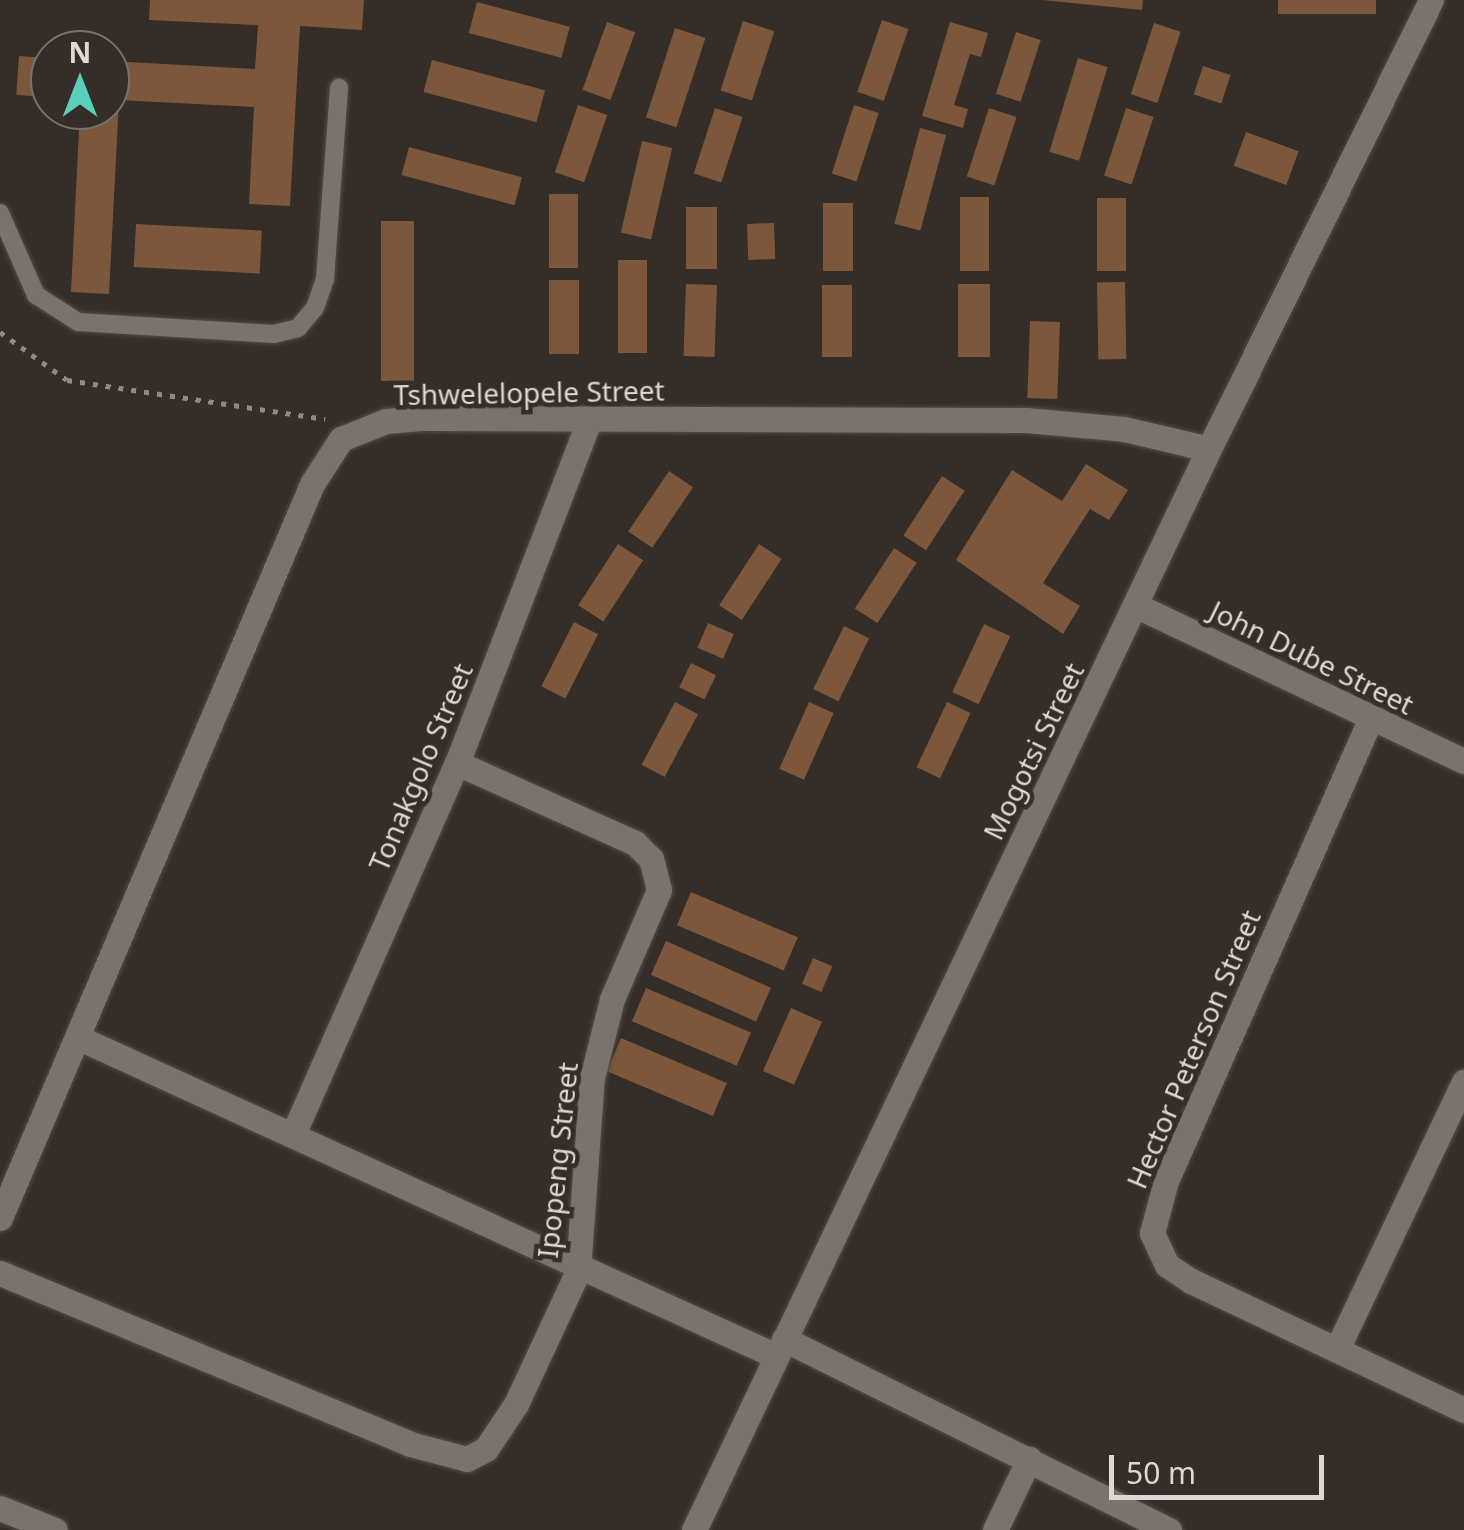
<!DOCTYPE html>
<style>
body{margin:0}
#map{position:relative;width:1464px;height:1530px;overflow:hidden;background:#342d28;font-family:"Noto Sans",sans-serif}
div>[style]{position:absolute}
.building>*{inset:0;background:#7d573b;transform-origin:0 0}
.path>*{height:5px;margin-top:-2.5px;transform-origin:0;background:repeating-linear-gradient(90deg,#908a86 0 5px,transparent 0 13px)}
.roads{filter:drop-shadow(0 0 2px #514c48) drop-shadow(0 0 2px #514c48)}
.service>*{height:18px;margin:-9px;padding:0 9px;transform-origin:9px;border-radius:9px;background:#7a726c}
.minor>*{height:25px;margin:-12.5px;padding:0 12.5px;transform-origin:12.5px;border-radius:12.5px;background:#7a726c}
.tertiary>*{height:25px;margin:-12.5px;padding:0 12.5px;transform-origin:12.5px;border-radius:12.5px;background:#7a726c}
span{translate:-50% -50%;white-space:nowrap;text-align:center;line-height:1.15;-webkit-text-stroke:9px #342d28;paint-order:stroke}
.street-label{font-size:28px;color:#ddd8d5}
.north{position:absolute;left:30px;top:30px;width:100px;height:100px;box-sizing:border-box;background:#342d28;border:2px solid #78716d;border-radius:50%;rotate:0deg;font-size:28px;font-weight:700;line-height:40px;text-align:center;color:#ddd8d5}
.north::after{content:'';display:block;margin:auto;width:35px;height:45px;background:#5acebd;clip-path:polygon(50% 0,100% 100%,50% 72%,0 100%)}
.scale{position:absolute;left:1109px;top:1455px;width:215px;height:45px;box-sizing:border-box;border:5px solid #ddd8d5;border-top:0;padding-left:12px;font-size:30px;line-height:35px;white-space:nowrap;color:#ddd8d5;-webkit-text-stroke:8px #342d28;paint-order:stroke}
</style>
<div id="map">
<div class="building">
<i style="clip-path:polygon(150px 0,364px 0,362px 30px,300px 26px,290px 206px,249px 204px,254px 107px,119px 100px,109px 294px,71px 292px,80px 110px,110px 110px,110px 61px,255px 69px,258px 25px,149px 20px)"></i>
<i style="clip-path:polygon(1042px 0,1143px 0,1142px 10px)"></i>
<i style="left:1278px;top:0;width:98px;height:14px"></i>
<i style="left:477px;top:2px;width:96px;height:32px;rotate:15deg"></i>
<i style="left:882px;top:20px;width:28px;height:76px;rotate:19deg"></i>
<i style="left:743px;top:21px;width:33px;height:73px;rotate:18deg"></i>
<i style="left:607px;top:22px;width:30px;height:72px;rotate:20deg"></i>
<i style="clip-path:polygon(950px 22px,988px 33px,981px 57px,970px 54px,954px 105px,968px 109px,963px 128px,922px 116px)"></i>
<i style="left:1154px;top:23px;width:28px;height:75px;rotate:18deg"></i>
<i style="left:675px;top:28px;width:32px;height:94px;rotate:18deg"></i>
<i style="left:1016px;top:32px;width:26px;height:65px;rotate:18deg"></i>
<i style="left:19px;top:56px;width:31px;height:39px;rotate:4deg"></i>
<i style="left:1078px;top:58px;width:31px;height:98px;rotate:17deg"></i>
<i style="left:432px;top:60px;width:117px;height:33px;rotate:15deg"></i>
<i style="left:1203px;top:66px;width:29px;height:30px;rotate:18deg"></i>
<i style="left:578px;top:105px;width:31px;height:71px;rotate:19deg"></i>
<i style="left:854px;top:105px;width:26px;height:72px;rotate:18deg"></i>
<i style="left:715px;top:108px;width:29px;height:69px;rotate:18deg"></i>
<i style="left:989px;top:108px;width:29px;height:72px;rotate:18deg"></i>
<i style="left:1126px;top:108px;width:29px;height:71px;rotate:18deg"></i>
<i style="left:920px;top:128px;width:27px;height:99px;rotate:15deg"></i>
<i style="left:1246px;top:132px;width:56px;height:36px;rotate:20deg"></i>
<i style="left:642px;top:141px;width:31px;height:94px;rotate:13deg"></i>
<i style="left:409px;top:147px;width:117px;height:29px;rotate:15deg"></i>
<i style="left:549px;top:194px;width:29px;height:74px"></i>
<i style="left:960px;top:197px;width:29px;height:74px"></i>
<i style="left:1097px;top:198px;width:29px;height:73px"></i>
<i style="left:823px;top:203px;width:30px;height:68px"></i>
<i style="left:686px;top:207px;width:31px;height:62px"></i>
<i style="left:381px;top:221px;width:33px;height:160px"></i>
<i style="left:774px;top:223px;width:36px;height:27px;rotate:88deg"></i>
<i style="left:136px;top:224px;width:126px;height:43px;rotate:3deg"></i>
<i style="left:618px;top:260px;width:29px;height:93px"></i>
<i style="left:549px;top:280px;width:30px;height:74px"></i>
<i style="left:1125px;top:282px;width:77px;height:28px;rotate:89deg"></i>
<i style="left:686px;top:284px;width:31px;height:72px;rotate:2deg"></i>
<i style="left:958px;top:284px;width:32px;height:73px"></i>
<i style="left:822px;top:285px;width:30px;height:72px"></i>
<i style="left:1030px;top:321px;width:30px;height:77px;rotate:2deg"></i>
<i style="clip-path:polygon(1086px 464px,1128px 490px,1109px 520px,1090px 509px,1043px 583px,1080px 606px,1063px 634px,956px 560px,1012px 470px,1062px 501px)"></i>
<i style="left:669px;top:471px;width:29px;height:73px;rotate:34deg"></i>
<i style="left:942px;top:476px;width:27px;height:71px;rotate:33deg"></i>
<i style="left:618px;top:544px;width:30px;height:73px;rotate:33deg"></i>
<i style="left:759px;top:544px;width:27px;height:73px;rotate:33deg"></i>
<i style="left:894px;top:548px;width:27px;height:72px;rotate:33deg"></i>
<i style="left:574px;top:622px;width:27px;height:72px;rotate:27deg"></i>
<i style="left:708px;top:623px;width:28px;height:27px;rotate:23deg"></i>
<i style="left:984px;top:624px;width:29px;height:75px;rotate:25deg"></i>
<i style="left:844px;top:626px;width:28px;height:70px;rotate:26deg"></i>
<i style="left:691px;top:663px;width:28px;height:27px;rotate:26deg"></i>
<i style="left:675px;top:702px;width:26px;height:71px;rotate:28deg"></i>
<i style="left:809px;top:702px;width:27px;height:73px;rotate:24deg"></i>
<i style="left:947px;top:702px;width:26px;height:72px;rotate:25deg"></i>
<i style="left:691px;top:892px;width:116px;height:36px;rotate:23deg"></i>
<i style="left:666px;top:941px;width:115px;height:37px;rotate:24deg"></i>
<i style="left:813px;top:958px;width:21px;height:28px;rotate:23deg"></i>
<i style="left:646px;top:988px;width:114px;height:36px;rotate:23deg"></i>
<i style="left:791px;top:1008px;width:34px;height:69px;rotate:24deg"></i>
<i style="left:621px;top:1038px;width:115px;height:36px;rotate:23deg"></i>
</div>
<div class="path">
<i style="left:0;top:332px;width:82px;rotate:35.6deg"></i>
<i style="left:67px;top:380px;width:261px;rotate:8.6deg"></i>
</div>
<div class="roads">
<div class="service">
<i style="left:0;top:213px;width:90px;rotate:66.3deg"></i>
<i style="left:36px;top:295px;width:50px;rotate:32.7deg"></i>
<i style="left:78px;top:322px;width:196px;rotate:3.5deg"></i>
<i style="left:274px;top:334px;width:25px;rotate:-14deg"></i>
<i style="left:298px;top:328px;width:26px;rotate:-50deg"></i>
<i style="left:315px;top:308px;width:31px;rotate:-71deg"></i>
<i style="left:325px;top:279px;width:192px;rotate:-85.8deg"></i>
</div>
<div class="minor">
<i style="left:1135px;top:605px;width:364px;rotate:25.4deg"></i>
<i style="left:1370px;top:720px;width:504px;rotate:113.87deg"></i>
<i style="left:1166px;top:1181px;width:54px;rotate:105.1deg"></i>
<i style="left:1152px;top:1233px;width:35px;rotate:65deg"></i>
<i style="left:1167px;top:1265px;width:29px;rotate:34deg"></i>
<i style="left:1191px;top:1281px;width:302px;rotate:25.3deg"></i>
<i style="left:77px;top:1037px;width:768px;rotate:24.53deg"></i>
<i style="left:294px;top:1132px;width:403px;rotate:-66.2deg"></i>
<i style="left:457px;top:763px;width:369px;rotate:-68.9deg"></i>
<i style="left:0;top:1218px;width:798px;rotate:-66.97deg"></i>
<i style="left:312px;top:484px;width:54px;rotate:-57.2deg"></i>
<i style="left:341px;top:439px;width:48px;rotate:-21.8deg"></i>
<i style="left:386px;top:421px;width:32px;rotate:-5deg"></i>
<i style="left:418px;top:418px;width:608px;rotate:0.19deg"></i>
<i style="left:1026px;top:420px;width:98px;rotate:5.2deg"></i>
<i style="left:1124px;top:429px;width:87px;rotate:13.2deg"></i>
<i style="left:0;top:1273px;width:444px;rotate:22.6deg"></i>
<i style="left:410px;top:1444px;width:59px;rotate:14.7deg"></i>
<i style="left:467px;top:1459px;width:21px;rotate:-28deg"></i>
<i style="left:486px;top:1449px;width:54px;rotate:-56.3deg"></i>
<i style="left:516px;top:1404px;width:147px;rotate:-65deg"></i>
<i style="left:578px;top:1271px;width:194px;rotate:-85.9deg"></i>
<i style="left:592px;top:1078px;width:81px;rotate:-75.8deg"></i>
<i style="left:612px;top:999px;width:119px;rotate:-66.7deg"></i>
<i style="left:659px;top:890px;width:32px;rotate:-104deg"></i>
<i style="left:651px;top:859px;width:23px;rotate:-135deg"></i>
<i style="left:635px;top:843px;width:195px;rotate:-155.8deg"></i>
<i style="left:784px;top:1339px;width:430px;rotate:26.4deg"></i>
<i style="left:1337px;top:1349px;width:296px;rotate:-64.6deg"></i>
<i style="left:0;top:1508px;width:59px;rotate:21.8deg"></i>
<i style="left:995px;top:1530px;width:79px;rotate:-64.4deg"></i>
</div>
<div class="tertiary">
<i style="left:694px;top:1530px;width:1197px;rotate:-64.53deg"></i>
<i style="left:1209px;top:449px;width:501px;rotate:-63.69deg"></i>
</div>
</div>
<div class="street-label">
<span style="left:529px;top:392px;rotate:-1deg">Tshwelelopele Street</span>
<span style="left:1312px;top:657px;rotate:26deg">John Dube Street</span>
<span style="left:1033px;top:751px;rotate:-64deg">Mogotsi Street</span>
<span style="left:420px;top:767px;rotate:-67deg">Tonakgolo Street</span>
<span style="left:1193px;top:1049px;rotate:-67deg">Hector Peterson Street</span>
<span style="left:557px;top:1160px;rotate:-84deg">Ipopeng Street</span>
</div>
<div class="north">N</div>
<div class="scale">50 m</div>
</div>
